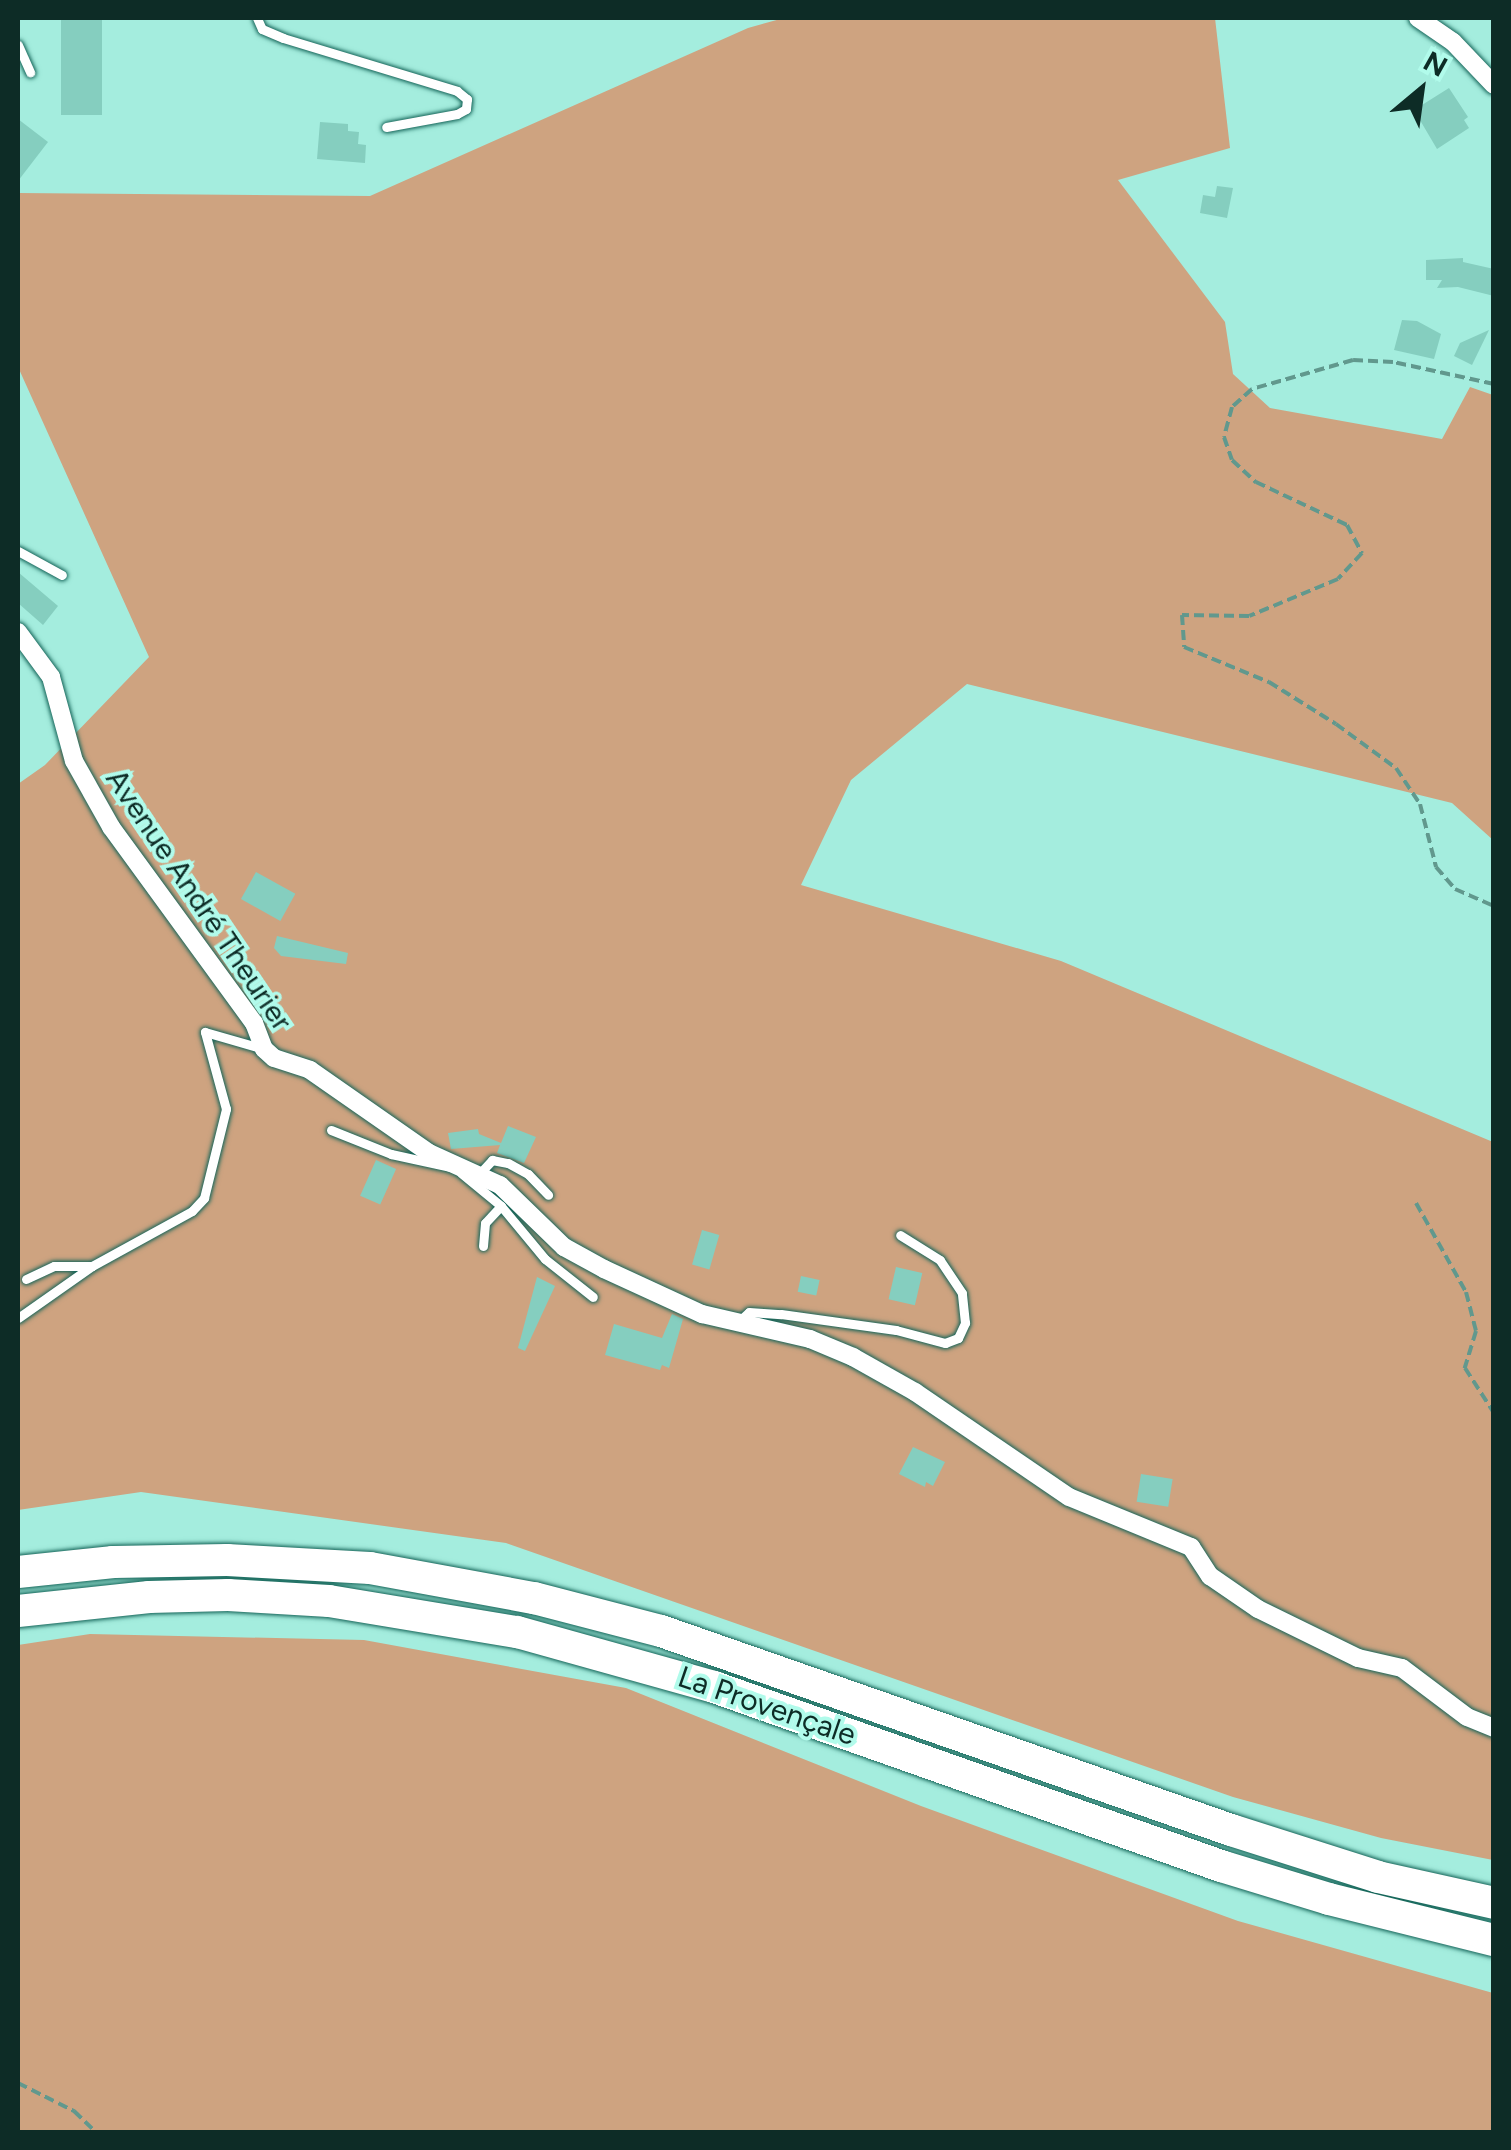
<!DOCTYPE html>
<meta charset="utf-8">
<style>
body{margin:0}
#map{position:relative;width:1511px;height:2150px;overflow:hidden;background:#a4edde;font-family:Figtree,sans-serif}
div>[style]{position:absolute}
.green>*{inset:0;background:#cea380}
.building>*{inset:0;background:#85cebf;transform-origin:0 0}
.path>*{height:4px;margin-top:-2px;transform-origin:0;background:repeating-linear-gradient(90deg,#61988d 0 10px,transparent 0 15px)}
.roads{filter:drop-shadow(0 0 2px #146458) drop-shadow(0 0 2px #146458)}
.service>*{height:9px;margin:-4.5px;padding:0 4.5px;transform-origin:4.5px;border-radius:4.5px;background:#fff}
.minor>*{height:18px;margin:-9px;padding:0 9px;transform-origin:9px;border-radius:9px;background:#fff}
.motorway>*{height:32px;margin:-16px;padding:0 16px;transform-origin:16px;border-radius:16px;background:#fff}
span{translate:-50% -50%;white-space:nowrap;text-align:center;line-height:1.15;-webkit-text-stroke:8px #b1fbeb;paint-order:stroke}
.street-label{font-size:30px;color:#0d2c26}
.frame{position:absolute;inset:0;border:20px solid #0d2c26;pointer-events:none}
.north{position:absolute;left:1371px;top:40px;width:100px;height:100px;-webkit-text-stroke:8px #b1fbeb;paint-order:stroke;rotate:29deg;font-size:28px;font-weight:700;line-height:40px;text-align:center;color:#0d2c26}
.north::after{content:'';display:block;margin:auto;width:35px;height:45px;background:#0d2c26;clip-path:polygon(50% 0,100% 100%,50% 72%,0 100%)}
</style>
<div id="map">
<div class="green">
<i style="clip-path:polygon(784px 18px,1215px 18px,1230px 148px,1118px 180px,1225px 322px,1233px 374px,1270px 408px,1442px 439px,1470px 387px,1493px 395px,1493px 840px,1452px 803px,967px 684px,851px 780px,801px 885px,1061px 961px,1493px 1142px,1493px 1860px,1381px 1838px,1233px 1797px,506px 1543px,141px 1492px,18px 1510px,18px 784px,45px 765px,149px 657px,18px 367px,18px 193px,370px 196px,748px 28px)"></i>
<i style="clip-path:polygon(90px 1634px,364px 1640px,626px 1688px,921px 1806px,1238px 1921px,1493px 1993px,1493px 2132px,18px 2132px,18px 1645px)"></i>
</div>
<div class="building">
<i style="left:61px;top:18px;width:41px;height:97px"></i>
<i style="clip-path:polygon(1449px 88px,1468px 117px,1464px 120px,1469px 128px,1437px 149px,1414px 110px)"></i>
<i style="clip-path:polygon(18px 119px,48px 142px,18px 181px)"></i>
<i style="clip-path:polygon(320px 122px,348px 124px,348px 131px,359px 132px,358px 144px,366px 145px,365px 163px,317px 159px)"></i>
<i style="clip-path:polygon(1217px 186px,1233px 188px,1227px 218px,1200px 213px,1203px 195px,1215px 197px)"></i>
<i style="clip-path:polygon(1463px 258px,1463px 262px,1494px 269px,1494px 296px,1458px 287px,1437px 288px,1442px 280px,1426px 280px,1426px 260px)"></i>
<i style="clip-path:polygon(1402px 320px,1417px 321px,1441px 334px,1434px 359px,1394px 350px)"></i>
<i style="clip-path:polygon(1489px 330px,1472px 365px,1454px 356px,1460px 343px)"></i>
<i style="clip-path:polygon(18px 572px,58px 606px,43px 625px,18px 603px)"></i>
<i style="left:256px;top:872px;width:45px;height:31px;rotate:29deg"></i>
<i style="clip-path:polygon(277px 936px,348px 953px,346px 964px,281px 956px,274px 948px)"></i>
<i style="clip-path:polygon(508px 1126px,536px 1137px,524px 1163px,497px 1153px,500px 1145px,451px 1149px,448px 1133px,478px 1129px,479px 1134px,501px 1143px)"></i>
<i style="left:376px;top:1160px;width:22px;height:39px;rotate:24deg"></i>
<i style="left:702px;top:1230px;width:18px;height:36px;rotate:16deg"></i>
<i style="left:896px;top:1267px;width:27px;height:33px;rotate:13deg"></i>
<i style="left:801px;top:1276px;width:19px;height:16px;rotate:12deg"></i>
<i style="clip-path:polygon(537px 1277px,555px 1286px,525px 1351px,518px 1348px)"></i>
<i style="clip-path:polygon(672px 1314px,683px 1319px,669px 1368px,662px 1365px,660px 1370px,605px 1355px,614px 1324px,662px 1338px)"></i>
<i style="clip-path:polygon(913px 1447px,945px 1462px,933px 1486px,926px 1482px,925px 1487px,899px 1474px)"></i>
<i style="left:1141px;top:1474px;width:32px;height:28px;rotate:9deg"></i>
</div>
<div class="path">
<i style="left:1494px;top:384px;width:103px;rotate:-167.7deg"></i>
<i style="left:1393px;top:362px;width:40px;rotate:-177.1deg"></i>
<i style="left:1353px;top:360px;width:105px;rotate:164deg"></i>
<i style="left:1252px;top:389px;width:27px;rotate:138deg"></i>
<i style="left:1232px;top:407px;width:31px;rotate:105deg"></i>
<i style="left:1224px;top:437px;width:24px;rotate:71deg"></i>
<i style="left:1232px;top:460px;width:33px;rotate:43deg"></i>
<i style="left:1256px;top:482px;width:101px;rotate:25.3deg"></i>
<i style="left:1347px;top:525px;width:32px;rotate:62deg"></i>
<i style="left:1362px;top:553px;width:35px;rotate:133deg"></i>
<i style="left:1338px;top:579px;width:96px;rotate:157.4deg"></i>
<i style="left:1249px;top:616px;width:67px;rotate:-179.1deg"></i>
<i style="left:1182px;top:615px;width:32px;rotate:86deg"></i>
<i style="left:1184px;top:647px;width:92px;rotate:22.4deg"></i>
<i style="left:1269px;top:682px;width:79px;rotate:32.1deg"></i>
<i style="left:1336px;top:724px;width:74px;rotate:36.3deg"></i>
<i style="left:1396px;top:768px;width:43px;rotate:56.3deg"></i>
<i style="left:1420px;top:804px;width:65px;rotate:75.7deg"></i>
<i style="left:1436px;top:867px;width:29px;rotate:49deg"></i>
<i style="left:1455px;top:889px;width:43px;rotate:23.6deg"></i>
<i style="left:1416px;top:1203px;width:102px;rotate:60.7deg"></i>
<i style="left:1466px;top:1292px;width:40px;rotate:75.6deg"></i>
<i style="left:1476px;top:1331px;width:39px;rotate:107deg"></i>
<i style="left:1465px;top:1368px;width:54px;rotate:57.2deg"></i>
<i style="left:18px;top:2083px;width:63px;rotate:26.6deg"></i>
<i style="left:74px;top:2111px;width:30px;rotate:44deg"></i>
</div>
<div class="roads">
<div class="service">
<i style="left:257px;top:18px;width:12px;rotate:66deg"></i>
<i style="left:262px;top:29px;width:23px;rotate:23deg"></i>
<i style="left:283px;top:38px;width:182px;rotate:16.9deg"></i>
<i style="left:457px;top:91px;width:13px;rotate:39deg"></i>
<i style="left:467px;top:99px;width:10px;rotate:96deg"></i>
<i style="left:466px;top:109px;width:10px;rotate:151deg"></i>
<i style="left:457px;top:114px;width:72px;rotate:169.6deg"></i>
<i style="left:18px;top:45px;width:30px;rotate:66deg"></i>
<i style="left:18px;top:551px;width:50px;rotate:28.6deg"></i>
<i style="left:331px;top:1130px;width:65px;rotate:21.8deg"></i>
<i style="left:391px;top:1154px;width:60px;rotate:12.4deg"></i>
<i style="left:461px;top:1173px;width:52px;rotate:39.5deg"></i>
<i style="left:501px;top:1206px;width:69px;rotate:50.3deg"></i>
<i style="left:545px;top:1259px;width:61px;rotate:38.4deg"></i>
<i style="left:480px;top:1173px;width:18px;rotate:-47deg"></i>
<i style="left:492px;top:1160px;width:16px;rotate:11deg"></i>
<i style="left:508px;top:1163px;width:23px;rotate:29deg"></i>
<i style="left:528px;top:1174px;width:29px;rotate:46deg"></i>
<i style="left:483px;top:1246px;width:23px;rotate:-85deg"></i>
<i style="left:485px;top:1223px;width:23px;rotate:-47deg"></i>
<i style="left:26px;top:1279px;width:31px;rotate:-25deg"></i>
<i style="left:54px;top:1266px;width:38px"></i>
<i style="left:18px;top:1318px;width:90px;rotate:-35.1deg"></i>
<i style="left:92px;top:1266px;width:114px;rotate:-28.8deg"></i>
<i style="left:192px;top:1211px;width:18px;rotate:-47deg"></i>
<i style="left:204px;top:1198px;width:92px;rotate:-76.1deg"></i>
<i style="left:226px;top:1109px;width:80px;rotate:-105.3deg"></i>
<i style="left:205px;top:1032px;width:61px;rotate:16.1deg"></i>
<i style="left:739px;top:1321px;width:13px;rotate:-42deg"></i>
<i style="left:749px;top:1312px;width:32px;rotate:4deg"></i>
<i style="left:781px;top:1314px;width:116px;rotate:7.9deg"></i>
<i style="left:896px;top:1330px;width:51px;rotate:14.9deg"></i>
<i style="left:945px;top:1343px;width:14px;rotate:-21deg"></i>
<i style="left:958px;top:1338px;width:17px;rotate:-65deg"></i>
<i style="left:965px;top:1323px;width:30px;rotate:-96deg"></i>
<i style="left:962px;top:1293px;width:40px;rotate:-124deg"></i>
<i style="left:940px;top:1260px;width:47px;rotate:-148deg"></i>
</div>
<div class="minor">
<i style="left:1418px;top:18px;width:42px;rotate:34.4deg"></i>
<i style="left:1453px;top:42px;width:59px;rotate:46.4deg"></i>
<i style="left:18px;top:632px;width:56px;rotate:53.7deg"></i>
<i style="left:51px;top:677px;width:87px;rotate:74.7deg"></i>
<i style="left:74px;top:761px;width:76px;rotate:60.7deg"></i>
<i style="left:111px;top:827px;width:243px;rotate:53.9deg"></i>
<i style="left:254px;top:1023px;width:28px;rotate:69deg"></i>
<i style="left:264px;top:1049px;width:13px;rotate:42deg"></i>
<i style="left:274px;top:1058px;width:38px;rotate:18deg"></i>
<i style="left:310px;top:1070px;width:145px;rotate:34.9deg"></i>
<i style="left:429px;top:1153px;width:78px;rotate:24.3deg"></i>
<i style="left:500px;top:1185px;width:89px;rotate:44.1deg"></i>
<i style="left:564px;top:1247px;width:46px;rotate:28.8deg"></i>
<i style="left:604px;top:1269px;width:108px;rotate:24.7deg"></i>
<i style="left:702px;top:1314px;width:111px;rotate:13deg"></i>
<i style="left:810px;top:1339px;width:47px;rotate:22.7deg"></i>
<i style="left:853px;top:1357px;width:71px;rotate:29.4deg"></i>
<i style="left:915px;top:1392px;width:186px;rotate:34.3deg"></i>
<i style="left:1069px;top:1497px;width:132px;rotate:22.3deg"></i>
<i style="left:1191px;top:1547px;width:35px;rotate:57deg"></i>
<i style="left:1210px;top:1576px;width:58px;rotate:34.5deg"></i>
<i style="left:1258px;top:1609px;width:111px;rotate:26.1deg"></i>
<i style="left:1358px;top:1658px;width:45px;rotate:12.8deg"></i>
<i style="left:1402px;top:1668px;width:81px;rotate:37deg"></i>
<i style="left:1467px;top:1717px;width:29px;rotate:22deg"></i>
</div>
<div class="motorway">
<i style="left:18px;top:1572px;width:96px;rotate:-6deg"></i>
<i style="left:113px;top:1562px;width:114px;rotate:-1deg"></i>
<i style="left:227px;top:1560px;width:143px;rotate:3.2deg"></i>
<i style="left:370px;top:1568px;width:167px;rotate:10.4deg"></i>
<i style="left:534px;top:1598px;width:131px;rotate:14.6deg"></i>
<i style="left:661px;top:1631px;width:604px;rotate:19.25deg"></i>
<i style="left:1231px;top:1830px;width:154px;rotate:17.7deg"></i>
<i style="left:1378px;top:1877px;width:119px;rotate:12.6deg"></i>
<i style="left:18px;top:1611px;width:132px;rotate:-6.1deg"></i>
<i style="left:149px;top:1597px;width:79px;rotate:-1.5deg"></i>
<i style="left:228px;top:1595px;width:101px;rotate:3.4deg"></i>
<i style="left:329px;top:1601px;width:191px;rotate:9.4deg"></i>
<i style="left:517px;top:1632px;width:205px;rotate:15.6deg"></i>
<i style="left:714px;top:1687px;width:538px;rotate:19.45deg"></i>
<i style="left:1221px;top:1866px;width:113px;rotate:17deg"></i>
<i style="left:1329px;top:1899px;width:170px;rotate:14deg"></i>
</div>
</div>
<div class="street-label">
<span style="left:199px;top:900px;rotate:56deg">Avenue André Theurier</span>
<span style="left:767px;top:1706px;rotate:19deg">La Provençale</span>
</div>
<div class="frame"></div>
<div class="north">N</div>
</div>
